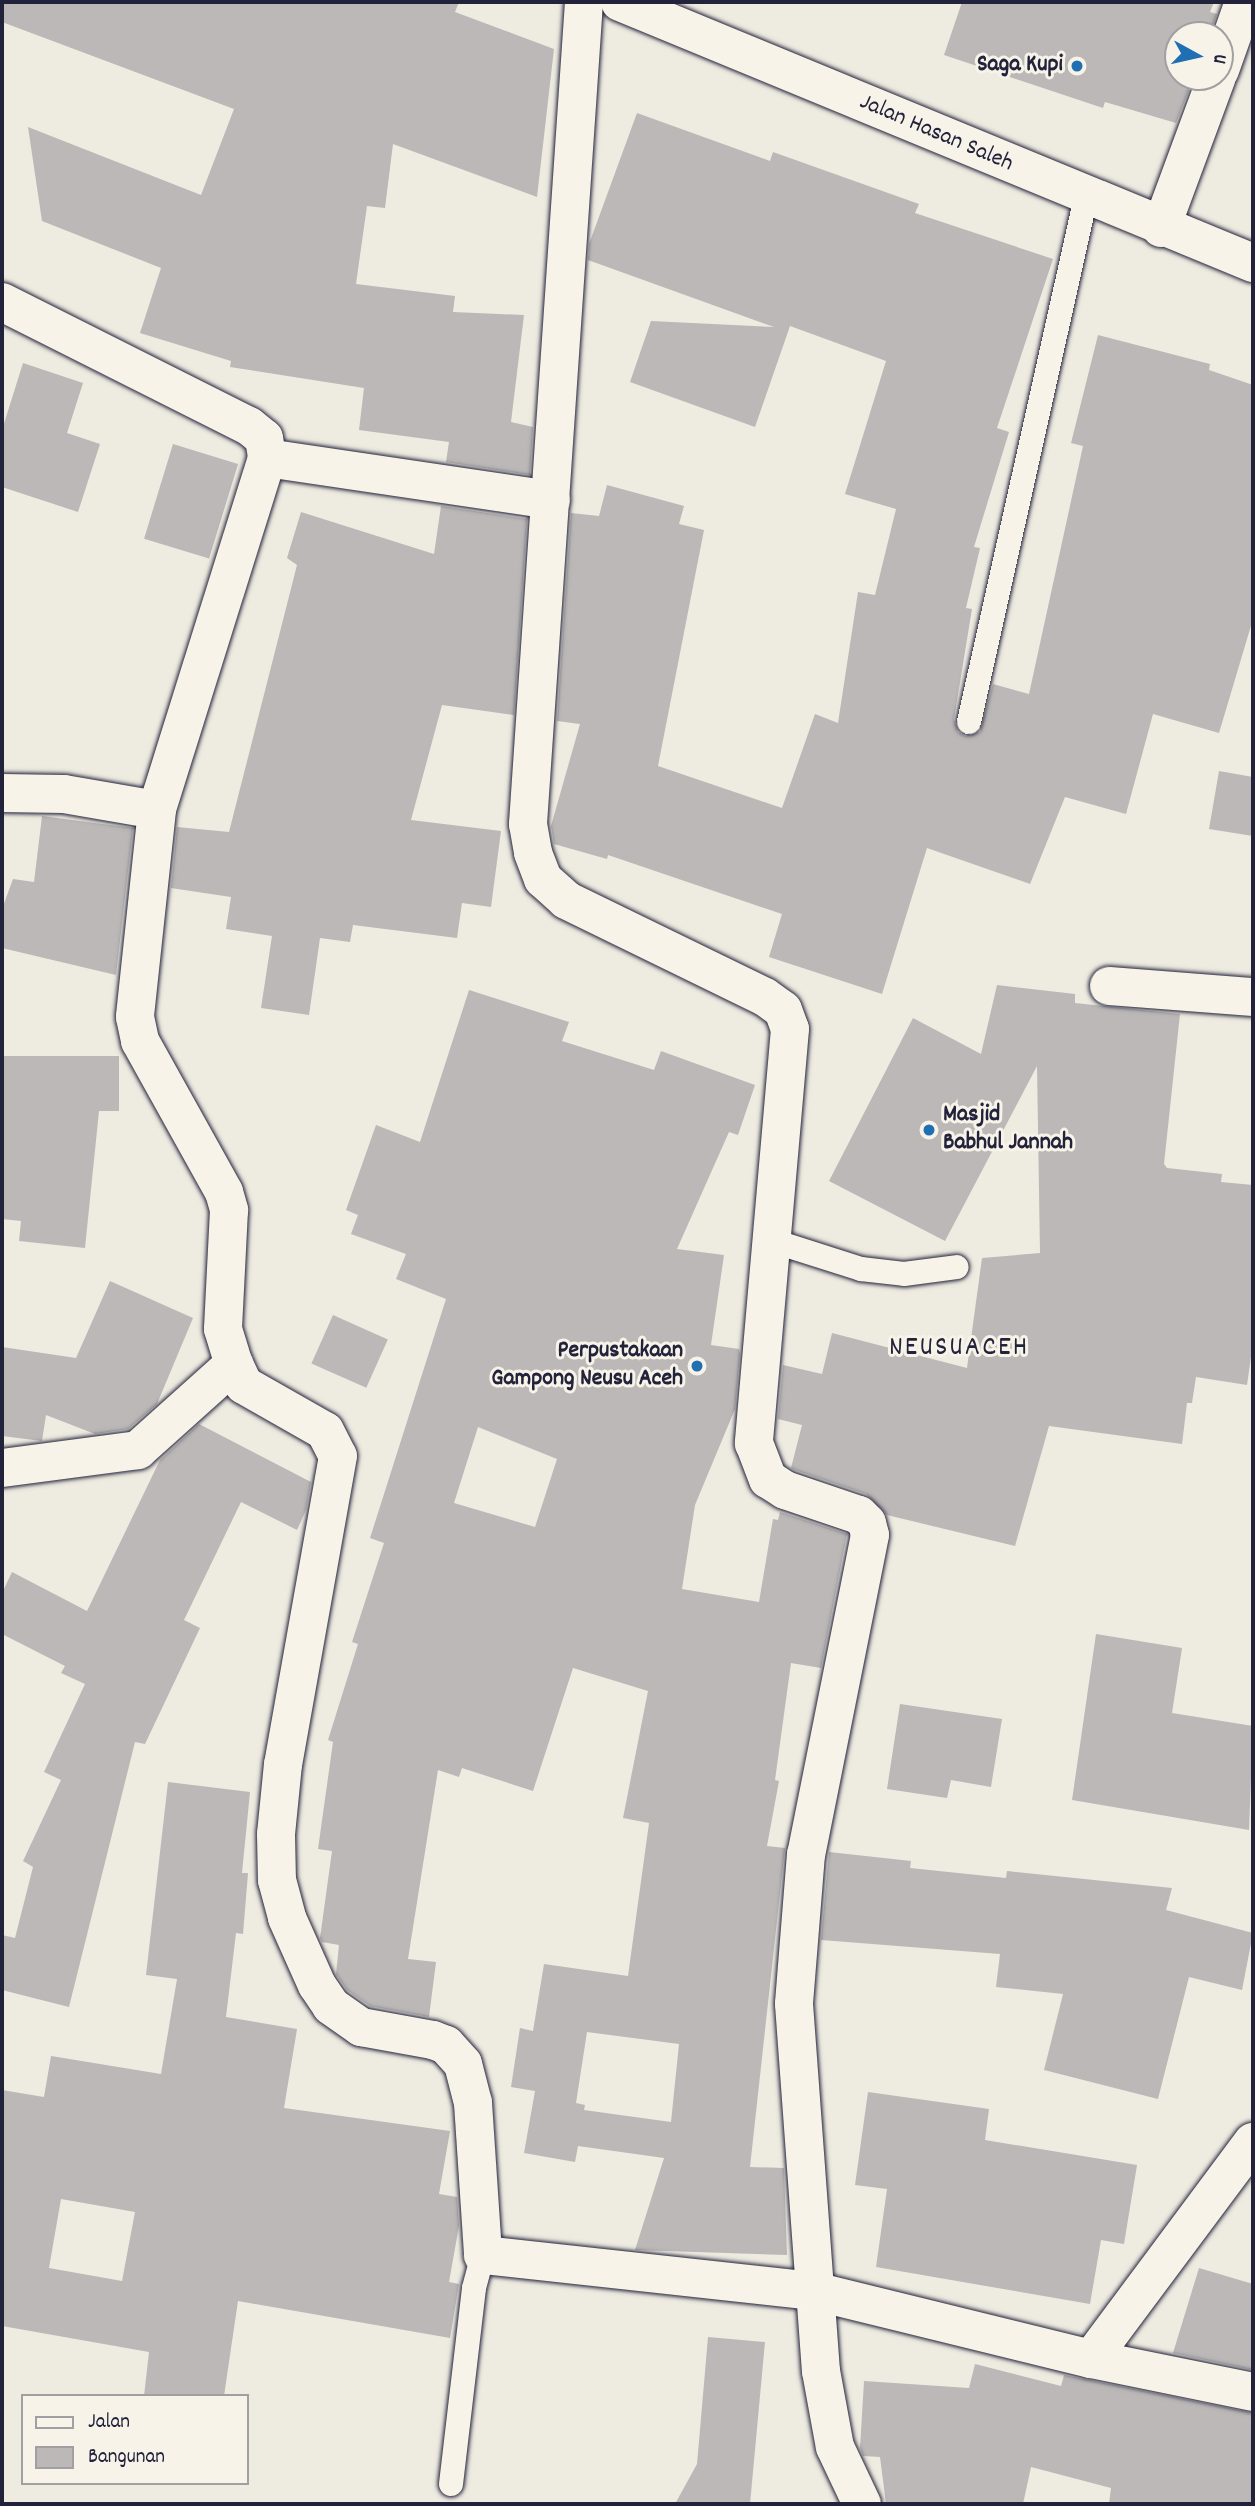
<!DOCTYPE html>
<style>
body{margin:0}
#map{position:relative;width:1255px;height:2506px;overflow:hidden;background:#eeebe1;font-family:Dekko,sans-serif}
div>[style]{position:absolute}
.building>*{inset:0;background:#bbb8b7;transform-origin:0 0}
.roads{filter:drop-shadow(0 0 2px #22223b) drop-shadow(0 0 2px #22223b)}
.lane>*{height:24px;margin:-12px;padding:0 12px;transform-origin:12px;border-radius:12px;background:#f7f3e8}
.street>*{height:38px;margin:-19px;padding:0 19px;transform-origin:19px;border-radius:19px;background:#f7f3e8}
.secondary>*{height:38px;margin:-19px;padding:0 19px;transform-origin:19px;border-radius:19px;background:#f7f3e8}
.dots>*{width:19px;height:19px;translate:-50% -50%;box-sizing:border-box;border:4px solid #f7f3e8;border-radius:50%}
span{translate:-50% -50%;white-space:nowrap;text-align:center;line-height:1.15;-webkit-text-stroke:6px #f7f3e8;paint-order:stroke}
.poi-label{font-size:24px;color:#22223b;font-weight:700}
.right{translate:-100% -50%;text-align:right}
.left{translate:0 -50%;text-align:left}
.street-label{font-size:24px;color:#22223b}
.quarter-label{font-size:28px;color:#22223b;letter-spacing:2px}
.frame{position:absolute;inset:0;border:4px solid #22223b;pointer-events:none}
.legend{position:absolute;left:21px;top:2394px;width:228px;height:91px;box-sizing:border-box;background:#f7f3e8;border:2px solid #a29fa3;margin:0;padding:9px 12px;list-style:none;font-size:21px;color:#22223b}
.legend li{display:flex;align-items:center;gap:14px;height:35px}
.legend b{width:35px;border:2px solid #a29fa3}
.north{position:absolute;left:1164px;top:21px;width:70px;height:70px;box-sizing:border-box;background:#f7f3e8;border:2px solid #a29fa3;border-radius:50%;rotate:98deg;font-size:19px;font-weight:700;line-height:28px;text-align:center;color:#22223b}
.north::after{content:'';display:block;margin:auto;width:24px;height:32px;background:#1f6fb2;clip-path:polygon(50% 0,100% 100%,50% 72%,0 100%)}
</style>
<div id="map">
<div class="building">
<i style="clip-path:polygon(2px 2px,459px 2px,455px 12px,554px 49px,537px 197px,393px 144px,385px 208px,367px 206px,356px 284px,455px 296px,453px 312px,524px 315px,511px 422px,533px 427px,530px 475px,446px 462px,449px 442px,359px 430px,364px 388px,230px 367px,231px 361px,140px 333px,161px 268px,42px 221px,28px 127px,201px 195px,234px 109px,2px 22px)"></i>
<i style="clip-path:polygon(962px 2px,1214px 2px,1210px 12px,1217px 14px,1209px 35px,1178px 35px,1178px 77px,1194px 77px,1176px 123px,1105px 102px,1103px 108px,944px 55px)"></i>
<i style="clip-path:polygon(637px 113px,770px 161px,773px 152px,919px 204px,915px 213px,1053px 259px,997px 428px,1009px 432px,974px 547px,980px 548px,966px 608px,972px 609px,954px 719px,958px 732px,965px 736px,980px 732px,993px 684px,1029px 694px,1083px 446px,1071px 443px,1098px 335px,1210px 364px,1209px 370px,1253px 385px,1253px 619px,1219px 733px,1153px 714px,1126px 814px,1065px 797px,1030px 884px,927px 848px,882px 994px,769px 957px,782px 914px,608px 855px,607px 859px,554px 844px,551px 826px,580px 724px,557px 721px,571px 513px,599px 516px,607px 485px,684px 506px,679px 524px,704px 530px,658px 766px,782px 808px,815px 714px,838px 723px,858px 592px,875px 595px,896px 509px,845px 494px,886px 361px,790px 326px,755px 427px,630px 382px,651px 321px,774px 327px,588px 260px,589px 244px)"></i>
<i style="clip-path:polygon(23px 363px,83px 383px,67px 433px,100px 444px,78px 512px,2px 487px,2px 430px)"></i>
<i style="left:173px;top:444px;width:68px;height:99px;rotate:17deg"></i>
<i style="clip-path:polygon(441px 506px,527px 519px,514px 715px,442px 705px,411px 820px,501px 831px,491px 907px,462px 903px,457px 938px,353px 925px,350px 942px,320px 938px,309px 1015px,261px 1008px,272px 936px,226px 929px,231px 897px,171px 888px,177px 827px,229px 832px,297px 565px,287px 558px,301px 512px,434px 554px)"></i>
<i style="clip-path:polygon(1219px 771px,1253px 777px,1253px 836px,1209px 829px)"></i>
<i style="clip-path:polygon(42px 816px,133px 828px,116px 975px,2px 948px,2px 909px,13px 879px,34px 882px)"></i>
<i style="clip-path:polygon(997px 985px,1075px 994px,1075px 1003px,1180px 1014px,1164px 1164px,1167px 1168px,1222px 1174px,1221px 1182px,1253px 1185px,1253px 1343px,1247px 1385px,1196px 1377px,1192px 1403px,1187px 1403px,1182px 1444px,1049px 1426px,1015px 1546px,887px 1515px,866px 1494px,795px 1470px,791px 1468px,802px 1425px,778px 1419px,783px 1365px,822px 1374px,832px 1333px,967px 1368px,982px 1258px,1040px 1253px,1037px 1066px,945px 1241px,829px 1181px,913px 1018px,981px 1054px)"></i>
<i style="clip-path:polygon(evenodd,469px 990px,569px 1022px,562px 1041px,654px 1070px,661px 1051px,755px 1085px,738px 1135px,729px 1132px,677px 1249px,724px 1255px,711px 1345px,739px 1349px,740px 1354px,735px 1409px,695px 1505px,682px 1589px,759px 1602px,773px 1519px,778px 1520px,780px 1512px,847px 1534px,821px 1668px,791px 1663px,775px 1780px,779px 1781px,767px 1846px,785px 1848px,750px 2167px,784px 2168px,787px 2255px,635px 2250px,664px 2158px,578px 2146px,575px 2162px,524px 2153px,535px 2091px,511px 2087px,520px 2028px,533px 2031px,544px 1964px,628px 1976px,649px 1823px,623px 1818px,648px 1691px,573px 1668px,533px 1791px,462px 1768px,459px 1777px,438px 1770px,408px 1959px,436px 1962px,429px 2017px,370px 2006px,347px 1990px,336px 1974px,339px 1945px,322px 1942px,320px 1938px,332px 1851px,318px 1849px,333px 1742px,328px 1740px,358px 1644px,352px 1642px,384px 1543px,370px 1538px,446px 1299px,396px 1279px,406px 1254px,351px 1234px,358px 1215px,346px 1210px,376px 1125px,420px 1142px,469px 990px,478px 1427px,557px 1459px,535px 1527px,454px 1503px,478px 1427px,469px 990px,587px 2032px,679px 2044px,671px 2122px,584px 2110px,585px 2105px,576px 2103px,587px 2032px)"></i>
<i style="clip-path:polygon(2px 1056px,119px 1056px,119px 1111px,99px 1111px,85px 1248px,19px 1241px,21px 1221px,2px 1219px)"></i>
<i style="clip-path:polygon(110px 1281px,193px 1318px,157px 1404px,128px 1429px,95px 1434px,46px 1415px,42px 1441px,2px 1436px,2px 1347px,76px 1358px)"></i>
<i style="left:333px;top:1315px;width:60px;height:53px;rotate:24deg"></i>
<i style="clip-path:polygon(199px 1424px,311px 1482px,306px 1510px,297px 1530px,241px 1502px,184px 1620px,200px 1628px,145px 1744px,135px 1742px,69px 2007px,2px 1990px,2px 1935px,15px 1938px,33px 1867px,23px 1861px,61px 1780px,44px 1772px,85px 1684px,61px 1673px,65px 1666px,2px 1634px,2px 1593px,12px 1572px,87px 1611px,160px 1460px)"></i>
<i style="clip-path:polygon(1096px 1634px,1182px 1648px,1172px 1713px,1253px 1726px,1249px 1830px,1072px 1800px)"></i>
<i style="clip-path:polygon(900px 1704px,1002px 1719px,991px 1787px,951px 1780px,947px 1798px,887px 1789px)"></i>
<i style="clip-path:polygon(evenodd,168px 1782px,250px 1792px,242px 1873px,248px 1873px,243px 1934px,236px 1933px,226px 2017px,297px 2029px,284px 2108px,450px 2131px,439px 2194px,457px 2197px,459px 2226px,449px 2282px,459px 2284px,450px 2338px,238px 2301px,224px 2396px,144px 2396px,149px 2352px,2px 2326px,2px 2090px,44px 2097px,51px 2056px,161px 2074px,177px 1979px,146px 1975px,168px 1782px,61px 2199px,135px 2212px,122px 2281px,49px 2268px,61px 2199px)"></i>
<i style="clip-path:polygon(829px 1852px,911px 1861px,910px 1868px,1006px 1878px,1007px 1871px,1172px 1888px,1166px 1910px,1253px 1933px,1242px 1990px,1189px 1977px,1158px 2099px,1044px 2070px,1063px 1994px,996px 1987px,1000px 1954px,821px 1940px)"></i>
<i style="clip-path:polygon(868px 2092px,989px 2109px,985px 2140px,1137px 2165px,1124px 2244px,1101px 2240px,1090px 2304px,876px 2267px,887px 2189px,855px 2185px)"></i>
<i style="clip-path:polygon(1199px 2268px,1253px 2284px,1253px 2370px,1173px 2353px)"></i>
<i style="clip-path:polygon(708px 2337px,765px 2342px,750px 2504px,675px 2504px,697px 2464px)"></i>
<i style="clip-path:polygon(975px 2364px,1061px 2386px,1064px 2375px,1253px 2413px,1253px 2504px,1109px 2504px,1111px 2488px,1031px 2467px,1023px 2504px,886px 2504px,880px 2457px,863px 2456px,860px 2448px,864px 2381px,969px 2388px)"></i>
</div>
<div class="roads">
<div class="lane">
<i style="left:969px;top:722px;width:538px;rotate:-77.44deg"></i>
<i style="left:770px;top:1240px;width:96px;rotate:17.7deg"></i>
<i style="left:861px;top:1269px;width:43px;rotate:6.6deg"></i>
<i style="left:904px;top:1274px;width:53px;rotate:-7.5deg"></i>
<i style="left:451px;top:2484px;width:197px;rotate:-83.3deg"></i>
<i style="left:474px;top:2288px;width:34px;rotate:-75deg"></i>
</div>
<div class="street">
<i style="left:584px;top:2px;width:824px;rotate:93.9deg"></i>
<i style="left:528px;top:824px;width:29px;rotate:80deg"></i>
<i style="left:533px;top:853px;width:28px;rotate:69deg"></i>
<i style="left:543px;top:879px;width:31px;rotate:42deg"></i>
<i style="left:566px;top:900px;width:221px;rotate:26deg"></i>
<i style="left:765px;top:997px;width:22px;rotate:36deg"></i>
<i style="left:783px;top:1010px;width:20px;rotate:70deg"></i>
<i style="left:790px;top:1029px;width:416px;rotate:95deg"></i>
<i style="left:754px;top:1443px;width:39px;rotate:69deg"></i>
<i style="left:768px;top:1479px;width:20px;rotate:33deg"></i>
<i style="left:785px;top:1490px;width:78px;rotate:18.7deg"></i>
<i style="left:859px;top:1515px;width:11px;rotate:45deg"></i>
<i style="left:867px;top:1523px;width:12px;rotate:76deg"></i>
<i style="left:870px;top:1535px;width:325px;rotate:101.3deg"></i>
<i style="left:806px;top:1854px;width:150px;rotate:94.6deg"></i>
<i style="left:794px;top:2004px;width:368px;rotate:85.8deg"></i>
<i style="left:821px;top:2371px;width:77px;rotate:79.6deg"></i>
<i style="left:835px;top:2447px;width:63px;rotate:64.7deg"></i>
<i style="left:1220px;top:70px;width:72px;rotate:-70.6deg"></i>
<i style="left:1161px;top:228px;width:161px;rotate:-69.7deg"></i>
<i style="left:2px;top:302px;width:276px;rotate:26.7deg"></i>
<i style="left:249px;top:426px;width:19px;rotate:39deg"></i>
<i style="left:264px;top:438px;width:20px;rotate:81deg"></i>
<i style="left:267px;top:458px;width:369px;rotate:107.4deg"></i>
<i style="left:157px;top:810px;width:208px;rotate:96.1deg"></i>
<i style="left:135px;top:1017px;width:25px;rotate:78deg"></i>
<i style="left:140px;top:1041px;width:173px;rotate:60.9deg"></i>
<i style="left:224px;top:1192px;width:19px;rotate:74deg"></i>
<i style="left:229px;top:1210px;width:119px;rotate:92.9deg"></i>
<i style="left:223px;top:1329px;width:37px;rotate:73deg"></i>
<i style="left:234px;top:1364px;width:23px;rotate:65deg"></i>
<i style="left:244px;top:1385px;width:93px;rotate:29.6deg"></i>
<i style="left:325px;top:1431px;width:28px;rotate:63deg"></i>
<i style="left:338px;top:1456px;width:313px;rotate:100.1deg"></i>
<i style="left:283px;top:1764px;width:70px;rotate:95.7deg"></i>
<i style="left:276px;top:1834px;width:46px;rotate:88.8deg"></i>
<i style="left:277px;top:1880px;width:39px;rotate:75deg"></i>
<i style="left:287px;top:1918px;width:73px;rotate:65.9deg"></i>
<i style="left:317px;top:1985px;width:25px;rotate:56deg"></i>
<i style="left:331px;top:2006px;width:37px;rotate:35deg"></i>
<i style="left:361px;top:2027px;width:73px;rotate:10.2deg"></i>
<i style="left:433px;top:2040px;width:14px;rotate:21deg"></i>
<i style="left:446px;top:2045px;width:25px;rotate:48deg"></i>
<i style="left:463px;top:2064px;width:40px;rotate:75.6deg"></i>
<i style="left:473px;top:2103px;width:152px;rotate:86.2deg"></i>
<i style="left:483px;top:2255px;width:333px;rotate:6.2deg"></i>
<i style="left:814px;top:2291px;width:285px;rotate:13.8deg"></i>
<i style="left:1091px;top:2359px;width:165px;rotate:11.5deg"></i>
<i style="left:267px;top:458px;width:287px;rotate:8.4deg"></i>
<i style="left:2px;top:793px;width:62px;rotate:0.9deg"></i>
<i style="left:64px;top:794px;width:94px;rotate:9.8deg"></i>
<i style="left:1109px;top:986px;width:144px;rotate:4.4deg"></i>
<i style="left:2px;top:1468px;width:137px;rotate:-7.5deg"></i>
<i style="left:138px;top:1450px;width:129px;rotate:-41.9deg"></i>
<i style="left:1091px;top:2359px;width:271px;rotate:-53.3deg"></i>
</div>
<div class="secondary">
<i style="left:620px;top:2px;width:685px;rotate:22.41deg"></i>
</div>
</div>
<div class="dots">
<i style="left:1077px;top:66px;background:#1f6fb2"></i>
<i style="left:929px;top:1130px;background:#1f6fb2"></i>
<i style="left:697px;top:1366px;background:#1f6fb2"></i>
</div>
<div class="poi-label">
<span class="right" style="left:1063px;top:66px">Saga Kupi</span>
<span class="left" style="left:943px;top:1130px">Masjid<br>Babhul Jannah</span>
<span class="right" style="left:683px;top:1366px">Perpustakaan<br>Gampong Neusu Aceh</span>
</div>
<div class="street-label">
<span style="left:936px;top:134px;rotate:23deg">Jalan Hasan Saleh</span>
</div>
<div class="quarter-label">
<span style="left:959px;top:1349px">NEUSUACEH</span>
</div>
<div class="frame"></div>
<ul class="legend">
<li><b style="height:9px;background:#f7f3e8"></b>Jalan</li>
<li><b style="height:19px;background:#bbb8b7"></b>Bangunan</li>
</ul>
<div class="north">U</div>
</div>
